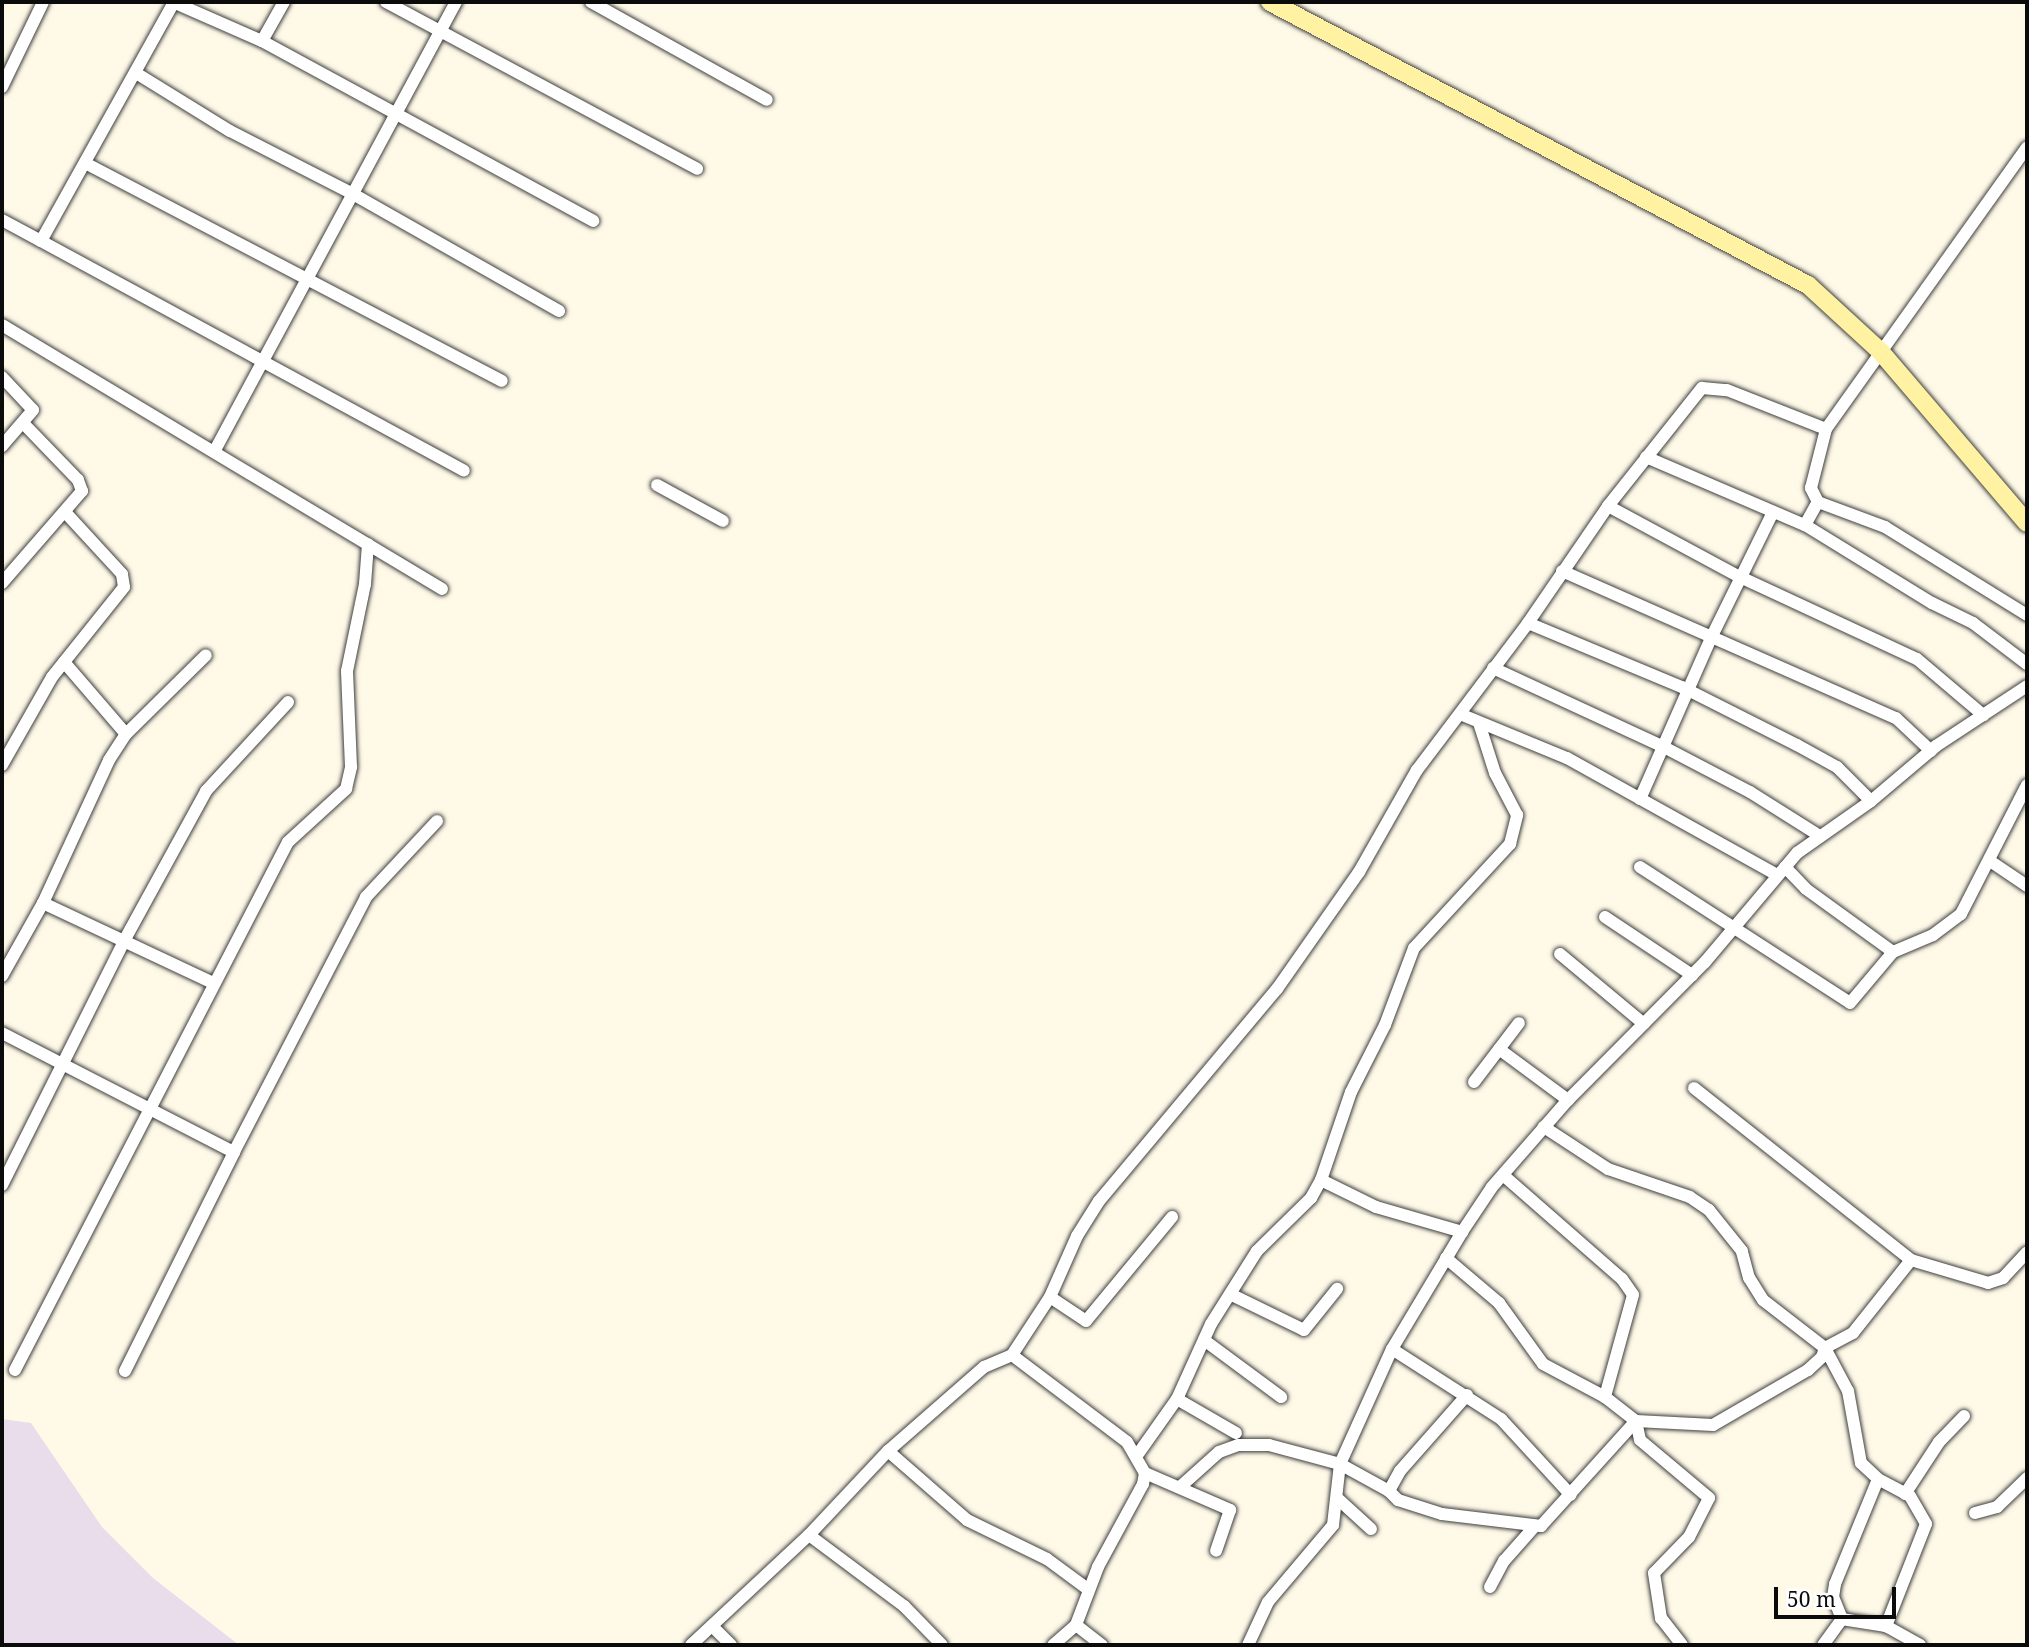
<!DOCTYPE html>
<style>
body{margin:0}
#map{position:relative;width:2029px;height:1647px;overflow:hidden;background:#fffae8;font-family:"Noto Serif",serif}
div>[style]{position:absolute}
.industrial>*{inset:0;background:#e9ddeb}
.roads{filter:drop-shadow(0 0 2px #3e3e3e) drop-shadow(0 0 2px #3e3e3e)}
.street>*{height:12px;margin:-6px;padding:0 6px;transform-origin:6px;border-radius:6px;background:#fff}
.secondary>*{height:18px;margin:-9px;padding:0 9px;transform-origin:9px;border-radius:9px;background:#fff3a3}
span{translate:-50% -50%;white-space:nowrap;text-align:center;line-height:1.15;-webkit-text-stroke:7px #fff;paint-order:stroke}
.frame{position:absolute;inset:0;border:4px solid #0b0b0b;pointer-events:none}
.scale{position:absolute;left:1774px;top:1587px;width:122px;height:32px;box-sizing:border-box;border:4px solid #0b0b0b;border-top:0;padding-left:9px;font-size:21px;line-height:24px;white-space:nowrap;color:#0b0b0b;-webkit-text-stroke:5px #fff;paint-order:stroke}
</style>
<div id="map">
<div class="industrial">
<i style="clip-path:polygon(2px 1419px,31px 1423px,102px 1527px,153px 1578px,239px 1645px,2px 1645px)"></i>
</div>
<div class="roads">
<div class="street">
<i style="left:173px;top:2px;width:97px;rotate:23.7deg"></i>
<i style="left:262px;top:41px;width:377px;rotate:28.5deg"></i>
<i style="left:386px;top:2px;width:353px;rotate:28.2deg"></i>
<i style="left:591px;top:2px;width:201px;rotate:29.1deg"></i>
<i style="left:262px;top:41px;width:45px;rotate:-60.6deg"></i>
<i style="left:136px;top:73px;width:110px;rotate:31.7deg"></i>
<i style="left:230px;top:131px;width:138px;rotate:27.1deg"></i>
<i style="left:353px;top:194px;width:237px;rotate:29.6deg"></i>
<i style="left:2px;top:87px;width:94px;rotate:-64.2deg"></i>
<i style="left:87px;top:164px;width:468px;rotate:27.6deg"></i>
<i style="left:2px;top:220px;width:44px;rotate:28.3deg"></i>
<i style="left:41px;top:241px;width:274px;rotate:-60.9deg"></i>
<i style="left:41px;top:241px;width:481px;rotate:28.5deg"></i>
<i style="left:2px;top:325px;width:513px;rotate:30.96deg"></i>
<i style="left:2px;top:377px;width:45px;rotate:46.8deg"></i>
<i style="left:33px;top:410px;width:48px;rotate:130.7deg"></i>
<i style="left:214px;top:452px;width:511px;rotate:-61.73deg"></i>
<i style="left:1646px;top:457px;width:173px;rotate:23.2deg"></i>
<i style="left:1805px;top:525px;width:149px;rotate:31.6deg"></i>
<i style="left:1932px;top:603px;width:46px;rotate:26deg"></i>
<i style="left:1973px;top:623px;width:68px;rotate:37.2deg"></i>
<i style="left:657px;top:485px;width:75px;rotate:28.6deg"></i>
<i style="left:1818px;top:502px;width:16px;rotate:-117deg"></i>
<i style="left:1811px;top:488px;width:61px;rotate:-75.7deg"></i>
<i style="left:1608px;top:506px;width:148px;rotate:28.3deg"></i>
<i style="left:1738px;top:576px;width:197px;rotate:24.9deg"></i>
<i style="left:1917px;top:659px;width:87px;rotate:40.3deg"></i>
<i style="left:1805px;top:525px;width:26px;rotate:-61deg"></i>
<i style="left:1818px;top:502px;width:72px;rotate:20.5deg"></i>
<i style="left:1885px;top:527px;width:167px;rotate:31.8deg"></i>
<i style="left:1562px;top:571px;width:365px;rotate:23.8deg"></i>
<i style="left:1896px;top:718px;width:48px;rotate:43.3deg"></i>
<i style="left:2px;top:583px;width:122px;rotate:-49deg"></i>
<i style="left:82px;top:491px;width:12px;rotate:-110deg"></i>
<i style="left:78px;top:480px;width:79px;rotate:-134deg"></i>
<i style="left:1528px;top:623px;width:167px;rotate:22.6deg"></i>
<i style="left:1682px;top:687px;width:129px;rotate:26.8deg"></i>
<i style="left:1797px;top:745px;width:46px;rotate:28.8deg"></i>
<i style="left:1837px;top:767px;width:48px;rotate:45deg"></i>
<i style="left:64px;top:662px;width:95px;rotate:49.3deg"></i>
<i style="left:1493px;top:668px;width:184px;rotate:24.8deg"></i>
<i style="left:1660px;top:745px;width:102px;rotate:27.6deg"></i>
<i style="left:1750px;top:792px;width:83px;rotate:32.2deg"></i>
<i style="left:1460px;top:714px;width:116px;rotate:22.4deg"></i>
<i style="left:1567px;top:758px;width:240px;rotate:29.1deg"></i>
<i style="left:2px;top:765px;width:101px;rotate:-60.4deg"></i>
<i style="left:52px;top:677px;width:115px;rotate:-51.3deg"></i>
<i style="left:124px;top:587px;width:13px;rotate:-99deg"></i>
<i style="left:122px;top:574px;width:84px;rotate:-132.6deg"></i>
<i style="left:1640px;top:799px;width:178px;rotate:-66.2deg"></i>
<i style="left:1712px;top:636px;width:138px;rotate:-63.8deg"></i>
<i style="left:1990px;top:861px;width:45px;rotate:34deg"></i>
<i style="left:1640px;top:867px;width:250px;rotate:32.9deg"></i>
<i style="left:1850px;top:1003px;width:67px;rotate:-49.9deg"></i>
<i style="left:1893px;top:952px;width:43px;rotate:-23deg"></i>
<i style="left:1933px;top:935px;width:35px;rotate:-37deg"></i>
<i style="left:1961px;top:914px;width:145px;rotate:-62.9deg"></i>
<i style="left:1785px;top:867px;width:30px;rotate:46deg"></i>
<i style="left:1806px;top:889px;width:107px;rotate:35.9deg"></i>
<i style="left:43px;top:903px;width:188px;rotate:25.2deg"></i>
<i style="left:1605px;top:917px;width:105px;rotate:33.7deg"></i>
<i style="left:1560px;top:954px;width:109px;rotate:39.8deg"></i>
<i style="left:2px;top:976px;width:84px;rotate:-60.7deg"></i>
<i style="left:43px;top:903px;width:157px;rotate:-65.2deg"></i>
<i style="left:109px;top:760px;width:31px;rotate:-57deg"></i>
<i style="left:126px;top:734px;width:112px;rotate:-44.6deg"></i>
<i style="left:2px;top:1033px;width:261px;rotate:27.2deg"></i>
<i style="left:234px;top:1152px;width:287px;rotate:-62.6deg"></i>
<i style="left:366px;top:897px;width:104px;rotate:-46.9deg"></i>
<i style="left:1499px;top:1049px;width:86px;rotate:36.5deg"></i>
<i style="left:1474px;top:1082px;width:74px;rotate:-52.7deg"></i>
<i style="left:1694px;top:1088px;width:277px;rotate:38.4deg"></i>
<i style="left:1911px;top:1260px;width:93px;rotate:128.5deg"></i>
<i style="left:1853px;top:1333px;width:32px;rotate:152deg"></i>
<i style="left:1825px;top:1348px;width:49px;rotate:61.9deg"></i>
<i style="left:1848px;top:1391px;width:73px;rotate:79.8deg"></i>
<i style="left:1861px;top:1463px;width:23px;rotate:43deg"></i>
<i style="left:1878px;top:1479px;width:36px;rotate:28deg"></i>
<i style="left:1910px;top:1496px;width:32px;rotate:60deg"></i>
<i style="left:1926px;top:1524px;width:110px;rotate:111.4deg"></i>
<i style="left:1886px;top:1626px;width:45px;rotate:-171deg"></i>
<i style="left:1842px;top:1619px;width:32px;rotate:126deg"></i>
<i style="left:1503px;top:1175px;width:158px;rotate:41.2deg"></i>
<i style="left:1622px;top:1279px;width:19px;rotate:55deg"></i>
<i style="left:1633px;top:1295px;width:106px;rotate:105.4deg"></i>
<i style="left:1321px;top:1180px;width:61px;rotate:26.1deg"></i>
<i style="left:1376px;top:1207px;width:90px;rotate:16.2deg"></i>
<i style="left:2px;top:1185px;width:273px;rotate:-63.4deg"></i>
<i style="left:124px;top:941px;width:171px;rotate:-61.3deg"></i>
<i style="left:206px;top:791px;width:121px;rotate:-47.3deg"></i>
<i style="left:1446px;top:1258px;width:70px;rotate:40.3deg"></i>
<i style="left:1499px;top:1303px;width:75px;rotate:54.2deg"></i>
<i style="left:1543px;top:1364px;width:70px;rotate:28deg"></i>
<i style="left:1605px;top:1397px;width:39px;rotate:38deg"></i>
<i style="left:1636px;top:1421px;width:77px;rotate:3deg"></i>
<i style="left:1713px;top:1425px;width:110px;rotate:-30.1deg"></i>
<i style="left:1808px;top:1370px;width:19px;rotate:-43deg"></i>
<i style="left:1822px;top:1357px;width:9px;rotate:-72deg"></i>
<i style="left:1825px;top:1348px;width:78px;rotate:-142.3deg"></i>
<i style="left:1763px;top:1300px;width:26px;rotate:-122deg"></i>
<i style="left:1749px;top:1278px;width:28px;rotate:-105deg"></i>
<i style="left:1742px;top:1251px;width:53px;rotate:-128.8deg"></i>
<i style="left:1709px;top:1210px;width:23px;rotate:-146deg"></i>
<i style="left:1690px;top:1197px;width:87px;rotate:-161.1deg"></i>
<i style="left:1608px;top:1169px;width:77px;rotate:-146.7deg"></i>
<i style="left:1911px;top:1260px;width:80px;rotate:16.6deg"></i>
<i style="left:1988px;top:1283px;width:16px;rotate:-18deg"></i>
<i style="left:2003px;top:1278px;width:35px;rotate:-47deg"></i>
<i style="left:1230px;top:1294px;width:82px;rotate:25.9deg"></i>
<i style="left:1304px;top:1330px;width:53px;rotate:-51.2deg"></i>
<i style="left:1050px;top:1297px;width:43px;rotate:33.7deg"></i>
<i style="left:1086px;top:1321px;width:135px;rotate:-50.4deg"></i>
<i style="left:1204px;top:1340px;width:96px;rotate:36.5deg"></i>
<i style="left:1392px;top:1349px;width:130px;rotate:32.7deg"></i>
<i style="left:1501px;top:1419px;width:103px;rotate:47.4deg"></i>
<i style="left:1012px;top:1355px;width:144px;rotate:37.1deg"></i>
<i style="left:1127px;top:1442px;width:36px;rotate:60deg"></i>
<i style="left:1145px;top:1473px;width:11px;rotate:100deg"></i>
<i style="left:1143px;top:1484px;width:94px;rotate:118.5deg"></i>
<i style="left:1098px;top:1567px;width:62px;rotate:110.8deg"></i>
<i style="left:1076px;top:1625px;width:30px;rotate:139deg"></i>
<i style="left:15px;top:1370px;width:594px;rotate:-62.66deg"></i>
<i style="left:288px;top:842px;width:79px;rotate:-42.4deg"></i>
<i style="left:346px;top:789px;width:23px;rotate:-77deg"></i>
<i style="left:351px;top:767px;width:96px;rotate:-92.4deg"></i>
<i style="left:347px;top:671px;width:89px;rotate:-78.3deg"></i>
<i style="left:365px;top:584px;width:40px;rotate:-85.7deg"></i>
<i style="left:125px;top:1371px;width:245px;rotate:-63.5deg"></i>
<i style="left:1467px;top:1395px;width:101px;rotate:131.4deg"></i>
<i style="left:1400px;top:1471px;width:23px;rotate:119deg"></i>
<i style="left:1389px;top:1491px;width:13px;rotate:45deg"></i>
<i style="left:1398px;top:1500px;width:46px;rotate:17.7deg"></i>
<i style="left:1442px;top:1514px;width:100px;rotate:6.9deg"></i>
<i style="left:1541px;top:1526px;width:142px;rotate:-47.9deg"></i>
<i style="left:1177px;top:1399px;width:68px;rotate:30deg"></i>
<i style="left:1636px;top:1421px;width:19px;rotate:78deg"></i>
<i style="left:1640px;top:1440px;width:90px;rotate:40deg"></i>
<i style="left:1709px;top:1498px;width:44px;rotate:117.1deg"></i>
<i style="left:1689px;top:1537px;width:50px;rotate:134.2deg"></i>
<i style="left:1654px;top:1573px;width:46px;rotate:81.2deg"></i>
<i style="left:1661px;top:1618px;width:34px;rotate:52deg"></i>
<i style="left:888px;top:1451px;width:105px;rotate:41.1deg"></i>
<i style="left:967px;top:1520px;width:89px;rotate:26deg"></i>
<i style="left:1047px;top:1559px;width:52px;rotate:36.4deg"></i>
<i style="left:1138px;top:1454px;width:67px;rotate:-54.7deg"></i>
<i style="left:1177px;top:1399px;width:82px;rotate:-65.6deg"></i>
<i style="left:1211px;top:1324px;width:86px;rotate:-57.8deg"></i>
<i style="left:1257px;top:1251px;width:76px;rotate:-44.5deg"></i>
<i style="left:1311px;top:1198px;width:21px;rotate:-61deg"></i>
<i style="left:1321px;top:1180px;width:93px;rotate:-71.2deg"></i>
<i style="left:1351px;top:1092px;width:75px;rotate:-63.1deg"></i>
<i style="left:1385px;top:1025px;width:82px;rotate:-69.4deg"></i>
<i style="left:1414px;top:948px;width:142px;rotate:-47.3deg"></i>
<i style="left:1510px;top:844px;width:30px;rotate:-76deg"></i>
<i style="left:1517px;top:815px;width:47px;rotate:-117.6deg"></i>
<i style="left:1495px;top:773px;width:52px;rotate:-107.7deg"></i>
<i style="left:1145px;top:1473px;width:93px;rotate:23.5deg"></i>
<i style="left:1230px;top:1510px;width:43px;rotate:108.9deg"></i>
<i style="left:1180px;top:1487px;width:52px;rotate:-41.9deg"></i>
<i style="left:1219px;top:1452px;width:20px;rotate:-20deg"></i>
<i style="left:1238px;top:1445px;width:31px"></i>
<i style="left:1269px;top:1445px;width:73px;rotate:15deg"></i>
<i style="left:1340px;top:1464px;width:126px;rotate:-65.7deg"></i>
<i style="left:1392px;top:1349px;width:136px;rotate:-59.1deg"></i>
<i style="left:1462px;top:1232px;width:54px;rotate:-56.3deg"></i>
<i style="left:1492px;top:1187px;width:116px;rotate:-48.9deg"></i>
<i style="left:1568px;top:1100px;width:194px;rotate:-45.2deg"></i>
<i style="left:1705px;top:962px;width:143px;rotate:-49.8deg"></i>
<i style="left:1797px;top:853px;width:90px;rotate:-35.1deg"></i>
<i style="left:1871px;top:801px;width:85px;rotate:-40.2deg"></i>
<i style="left:1936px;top:746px;width:109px;rotate:-33.4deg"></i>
<i style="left:1905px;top:1494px;width:62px;rotate:-56.8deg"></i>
<i style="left:1939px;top:1442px;width:36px;rotate:-46deg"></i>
<i style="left:1337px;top:1498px;width:46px;rotate:42.4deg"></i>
<i style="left:1975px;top:1513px;width:23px;rotate:-15deg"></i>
<i style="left:1997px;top:1507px;width:42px;rotate:-44deg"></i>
<i style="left:809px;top:1535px;width:119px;rotate:36.8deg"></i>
<i style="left:904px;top:1606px;width:54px;rotate:45.7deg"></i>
<i style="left:1490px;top:1587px;width:30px;rotate:-62deg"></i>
<i style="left:1504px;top:1561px;width:47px;rotate:-48.5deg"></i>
<i style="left:1842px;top:1619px;width:24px;rotate:-112deg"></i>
<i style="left:1833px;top:1597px;width:13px;rotate:-81deg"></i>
<i style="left:1835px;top:1584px;width:113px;rotate:-67.7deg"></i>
<i style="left:1076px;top:1625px;width:33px;rotate:38deg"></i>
<i style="left:712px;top:1626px;width:27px;rotate:45deg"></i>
<i style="left:1886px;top:1626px;width:39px;rotate:29deg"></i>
<i style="left:691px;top:1645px;width:161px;rotate:-43deg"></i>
<i style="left:809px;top:1535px;width:115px;rotate:-46.8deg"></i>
<i style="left:888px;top:1451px;width:128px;rotate:-41.2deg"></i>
<i style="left:984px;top:1367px;width:30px;rotate:-23deg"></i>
<i style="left:1012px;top:1355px;width:69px;rotate:-56.8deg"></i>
<i style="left:1050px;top:1297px;width:67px;rotate:-66.1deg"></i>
<i style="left:1077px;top:1236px;width:41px;rotate:-57.8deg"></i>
<i style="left:1099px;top:1201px;width:277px;rotate:-50deg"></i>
<i style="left:1277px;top:989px;width:143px;rotate:-55deg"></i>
<i style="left:1359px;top:872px;width:117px;rotate:-60.4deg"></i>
<i style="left:1417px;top:770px;width:184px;rotate:-52.9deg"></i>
<i style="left:1528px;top:623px;width:142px;rotate:-55.6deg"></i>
<i style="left:1608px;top:506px;width:151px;rotate:-51.5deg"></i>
<i style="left:1702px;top:388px;width:25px;rotate:5deg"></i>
<i style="left:1727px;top:390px;width:106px;rotate:21.5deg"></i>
<i style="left:1826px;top:429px;width:346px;rotate:-54.5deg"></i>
<i style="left:1248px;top:1645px;width:47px;rotate:-65.1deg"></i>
<i style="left:1268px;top:1602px;width:101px;rotate:-49.8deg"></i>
<i style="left:1333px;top:1525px;width:61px;rotate:-83.5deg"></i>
<i style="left:1340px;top:1464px;width:56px;rotate:28.9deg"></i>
</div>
<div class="secondary">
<i style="left:1270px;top:2px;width:608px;rotate:27.75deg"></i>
<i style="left:1808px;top:285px;width:98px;rotate:42.5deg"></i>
<i style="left:1880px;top:351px;width:226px;rotate:49.5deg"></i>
</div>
</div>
<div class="frame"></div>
<div class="scale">50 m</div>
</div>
